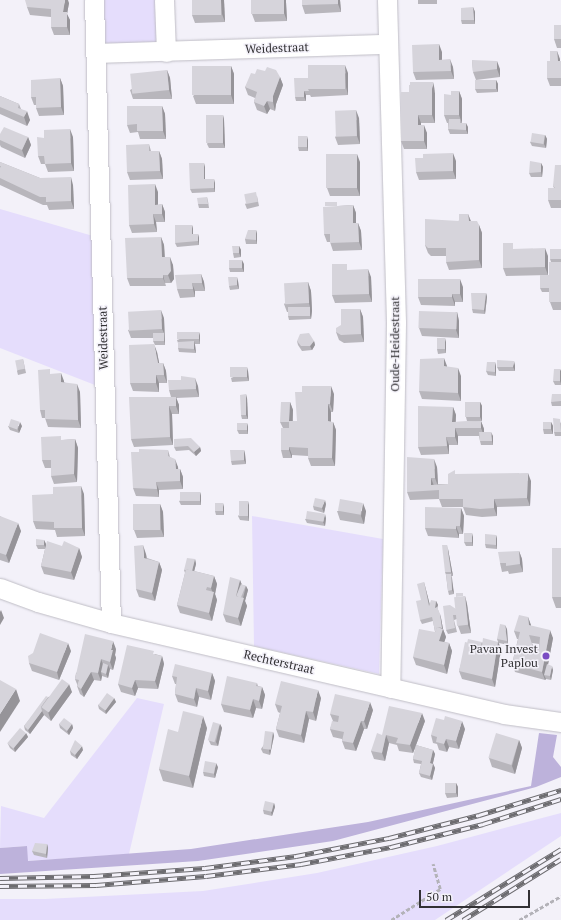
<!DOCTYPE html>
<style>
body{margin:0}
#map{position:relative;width:561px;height:920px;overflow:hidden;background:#f3f1f9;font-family:"PT Serif",serif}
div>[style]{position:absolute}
.green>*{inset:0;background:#e5ddfc;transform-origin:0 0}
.forest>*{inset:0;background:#bdb2db}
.path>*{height:2.5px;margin-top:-1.25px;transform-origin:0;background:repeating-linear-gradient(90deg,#b3b2b8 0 4px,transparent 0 6px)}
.roads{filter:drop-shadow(0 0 1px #bfbdc5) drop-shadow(0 0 1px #bfbdc5)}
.minor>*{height:19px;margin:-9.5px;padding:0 9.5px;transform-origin:9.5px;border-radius:9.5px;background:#fff}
.rail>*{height:4.5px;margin-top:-2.25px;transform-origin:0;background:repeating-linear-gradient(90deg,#f3f1f9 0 9px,#6d6c70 0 18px);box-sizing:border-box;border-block:1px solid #6d6c70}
.wall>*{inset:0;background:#b8b6bc;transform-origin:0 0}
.shaded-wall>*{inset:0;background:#969499}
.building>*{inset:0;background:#d6d4db;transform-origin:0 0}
.dots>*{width:11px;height:11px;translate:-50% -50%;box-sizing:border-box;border:2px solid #f3f1f9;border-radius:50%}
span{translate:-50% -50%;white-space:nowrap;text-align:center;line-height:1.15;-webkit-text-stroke:3px #f3f1f9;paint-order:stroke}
.street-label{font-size:12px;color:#323134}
.poi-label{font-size:12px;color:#323134}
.right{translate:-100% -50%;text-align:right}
.scale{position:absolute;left:419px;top:890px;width:111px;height:18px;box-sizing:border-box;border:2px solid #323134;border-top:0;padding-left:5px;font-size:12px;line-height:14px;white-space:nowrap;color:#323134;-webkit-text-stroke:3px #f3f1f9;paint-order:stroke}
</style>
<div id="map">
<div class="green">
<i style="left:94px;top:0;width:70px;height:53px"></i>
<i style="clip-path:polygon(0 209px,93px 236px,95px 385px,0 348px)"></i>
<i style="clip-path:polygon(252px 516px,383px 539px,379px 674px,254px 646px)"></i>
<i style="clip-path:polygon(137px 698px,164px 704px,129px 854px,27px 861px,26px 846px,0 848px,1px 806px,44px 818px)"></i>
<i style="clip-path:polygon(561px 813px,561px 836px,435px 920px,0 920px,0 899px,45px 899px,203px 891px,317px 873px,437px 846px)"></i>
</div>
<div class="forest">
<i style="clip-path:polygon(539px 733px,557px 735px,553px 757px,561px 767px,561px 777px,536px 787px,333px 841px,198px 861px,0 874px,0 848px,27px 846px,28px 861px,191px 849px,368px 822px,531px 786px)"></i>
</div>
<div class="path">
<i style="left:391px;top:920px;width:58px;rotate:-32.3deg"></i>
<i style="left:440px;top:889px;width:26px;rotate:-106deg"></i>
<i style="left:519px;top:920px;width:48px;rotate:-29.7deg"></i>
</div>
<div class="roads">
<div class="minor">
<i style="left:94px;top:0;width:623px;rotate:88.44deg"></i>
<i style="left:164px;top:0;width:52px;rotate:87.8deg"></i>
<i style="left:387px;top:0;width:323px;rotate:88.4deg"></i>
<i style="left:396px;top:323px;width:365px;rotate:90.9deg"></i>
<i style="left:96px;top:53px;width:291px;rotate:-1.8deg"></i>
<i style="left:0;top:588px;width:40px;rotate:20.2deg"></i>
<i style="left:38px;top:602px;width:76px;rotate:16deg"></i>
<i style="left:111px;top:623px;width:403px;rotate:13deg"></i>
<i style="left:504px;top:714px;width:58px;rotate:8deg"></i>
</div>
</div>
<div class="rail">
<i style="left:0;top:878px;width:94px;rotate:-1.2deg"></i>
<i style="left:94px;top:876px;width:111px;rotate:-4.1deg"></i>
<i style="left:205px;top:868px;width:92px;rotate:-7.5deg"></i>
<i style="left:296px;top:856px;width:95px;rotate:-11deg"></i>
<i style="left:389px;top:838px;width:93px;rotate:-14.3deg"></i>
<i style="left:479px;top:815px;width:86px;rotate:-17deg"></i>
<i style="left:0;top:886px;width:96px;rotate:-0.6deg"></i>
<i style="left:96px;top:885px;width:110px;rotate:-4.7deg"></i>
<i style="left:206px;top:876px;width:96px;rotate:-7.2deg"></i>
<i style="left:301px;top:864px;width:92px;rotate:-10.7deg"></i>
<i style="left:391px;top:847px;width:95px;rotate:-14deg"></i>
<i style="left:483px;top:824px;width:82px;rotate:-17.8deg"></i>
<i style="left:446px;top:920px;width:135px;rotate:-31.7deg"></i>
<i style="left:463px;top:920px;width:115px;rotate:-31.9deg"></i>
</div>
<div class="wall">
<i style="clip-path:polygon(192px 0,224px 0,225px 22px,195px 23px,192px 15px)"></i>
<i style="clip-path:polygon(340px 0,341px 12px,305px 14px,302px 5px)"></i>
<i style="left:418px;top:0;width:19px;height:4px"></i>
<i style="clip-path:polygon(286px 2px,287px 21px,255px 22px,252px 14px)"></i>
<i style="clip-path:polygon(69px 3px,67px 14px,70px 20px,70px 35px,54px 35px,51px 27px,51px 17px,30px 15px,27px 7px)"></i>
<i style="clip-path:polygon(473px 7px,475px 12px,475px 24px,462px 24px,461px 20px)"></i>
<i style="clip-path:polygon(561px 25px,561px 48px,557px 48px,554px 39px)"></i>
<i style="clip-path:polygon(557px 51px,560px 61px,561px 61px,561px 86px,550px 86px,547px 78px,550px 61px)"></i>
<i style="clip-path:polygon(442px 52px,442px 60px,453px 67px,454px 79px,416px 80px,413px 72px)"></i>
<i style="clip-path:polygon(472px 60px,500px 69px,500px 77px,476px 80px,473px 72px)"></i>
<i style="clip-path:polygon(231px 66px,234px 74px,234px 104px,196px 104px,193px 96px)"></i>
<i style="clip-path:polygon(167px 70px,170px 78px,172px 99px,133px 99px,130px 90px)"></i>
<i style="clip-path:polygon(348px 73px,348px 95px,311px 97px,310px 95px,306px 95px,306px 101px,296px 101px,295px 97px,308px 78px)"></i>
<i style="clip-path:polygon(255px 74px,280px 77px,283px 85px,276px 104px,275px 111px,270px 109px,267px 114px,257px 110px,254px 102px,255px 98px,248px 95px,245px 87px)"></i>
<i style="clip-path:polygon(60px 78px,63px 86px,64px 115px,39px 116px,36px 108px,36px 105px,34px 105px,31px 97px)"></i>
<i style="clip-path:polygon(496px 80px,498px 84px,498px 92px,477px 93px,475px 89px)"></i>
<i style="clip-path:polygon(434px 86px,435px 123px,421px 123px,421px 125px,427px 133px,427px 149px,404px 149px,401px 141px,409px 92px)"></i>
<i style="clip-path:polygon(459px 91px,462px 99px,462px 123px,468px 127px,468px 134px,450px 134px,448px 129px,448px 123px,447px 123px,444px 115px,451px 95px)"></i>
<i style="clip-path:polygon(0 96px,19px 104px,21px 109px,30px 120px,27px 126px,0 114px)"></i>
<i style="clip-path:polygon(162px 106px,165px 114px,166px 139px,140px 139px,138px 132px,130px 133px,127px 125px)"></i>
<i style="clip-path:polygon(223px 115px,224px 120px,225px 148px,209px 148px,207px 144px)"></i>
<i style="clip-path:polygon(359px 118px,360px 144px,338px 145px,335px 137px)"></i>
<i style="clip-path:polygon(0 134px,28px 137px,31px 145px,25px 158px,1px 147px,0 145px)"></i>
<i style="clip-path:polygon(545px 135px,547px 139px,546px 148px,532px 146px,530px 142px)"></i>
<i style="clip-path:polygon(73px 137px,74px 171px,48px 172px,45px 164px,41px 164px,38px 156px)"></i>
<i style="clip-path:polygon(308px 140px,308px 151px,299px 151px,298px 147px)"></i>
<i style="clip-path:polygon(149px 144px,151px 151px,159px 151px,162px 159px,163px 179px,130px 180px,127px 172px)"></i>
<i style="clip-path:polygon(456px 161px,456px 179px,419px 180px,416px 172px)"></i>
<i style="clip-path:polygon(0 162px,40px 178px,73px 185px,74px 209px,49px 210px,47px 205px,43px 205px,0 185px)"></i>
<i style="clip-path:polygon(360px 162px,360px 196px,330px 196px,327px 188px)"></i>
<i style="clip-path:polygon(541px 163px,543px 167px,542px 177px,531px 177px,529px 173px)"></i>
<i style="clip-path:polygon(561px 165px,561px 208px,551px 208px,548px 200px,554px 188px,553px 186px)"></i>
<i style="clip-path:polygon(205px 167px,205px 179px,215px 183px,215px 192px,192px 193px,190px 189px)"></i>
<i style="clip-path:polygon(158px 192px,158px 205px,162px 204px,165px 212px,165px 222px,156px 222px,157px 232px,132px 233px,129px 225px)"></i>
<i style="clip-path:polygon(257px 196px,259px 206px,247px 209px,245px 204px)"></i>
<i style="clip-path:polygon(207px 197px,208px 201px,209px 208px,199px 208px,198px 204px)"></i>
<i style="clip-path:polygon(353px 205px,356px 213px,356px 223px,358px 223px,361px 231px,362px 250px,333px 251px,330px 242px,327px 242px,324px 234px,338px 206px)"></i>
<i style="clip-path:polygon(468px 214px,471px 221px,479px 225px,482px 233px,482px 268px,449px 270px,446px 262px,446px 256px,431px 256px,428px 253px,425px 245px)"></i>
<i style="clip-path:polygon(192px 225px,193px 229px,193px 234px,198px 234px,199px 238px,199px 245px,177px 247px,175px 243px)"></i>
<i style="clip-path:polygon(256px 230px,257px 234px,257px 244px,246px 244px,245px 239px)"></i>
<i style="clip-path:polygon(161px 237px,164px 245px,165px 257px,173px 265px,174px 279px,171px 283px,165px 283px,166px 286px,130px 286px,127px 278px)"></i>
<i style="clip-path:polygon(239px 246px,241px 250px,241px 257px,234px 258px,233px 253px)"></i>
<i style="clip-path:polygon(561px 249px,561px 310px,553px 310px,550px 302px,550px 292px,542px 292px,540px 288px,549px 275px,551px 262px,550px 259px)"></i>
<i style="clip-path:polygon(548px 256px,548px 275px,506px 276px,503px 268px)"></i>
<i style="clip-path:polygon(244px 264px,244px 272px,230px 272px,229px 268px)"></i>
<i style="clip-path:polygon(349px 270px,371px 277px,372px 302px,335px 303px,332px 295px)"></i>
<i style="clip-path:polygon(201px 274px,204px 282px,205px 291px,195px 291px,195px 297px,180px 298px,177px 289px)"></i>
<i style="clip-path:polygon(238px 281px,239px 289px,230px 290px,229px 286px)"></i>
<i style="clip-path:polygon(308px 282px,311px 291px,312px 311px,311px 319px,289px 320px,288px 316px,288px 312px,287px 312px,284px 304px)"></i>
<i style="clip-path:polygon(463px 287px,463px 302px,455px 302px,455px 306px,421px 305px,418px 297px)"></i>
<i style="clip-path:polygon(486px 293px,487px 297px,485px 314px,473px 313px,472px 309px)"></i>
<i style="clip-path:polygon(360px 309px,363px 317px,364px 342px,344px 343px,339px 340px,336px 332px)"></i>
<i style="clip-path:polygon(457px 312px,459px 321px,459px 338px,422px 336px,419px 328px)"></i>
<i style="clip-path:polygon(164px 318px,165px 345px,155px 345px,153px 341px,153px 338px,131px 338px,128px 330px)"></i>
<i style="clip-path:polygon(199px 332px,200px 336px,200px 344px,195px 344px,196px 353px,179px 352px,178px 348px,178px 343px,177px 340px)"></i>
<i style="clip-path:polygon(297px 341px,314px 341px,315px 345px,312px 350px,302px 351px,298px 345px)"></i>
<i style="clip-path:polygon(446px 342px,446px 353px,438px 354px,437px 349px)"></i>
<i style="clip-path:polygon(157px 352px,159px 363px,163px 363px,166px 371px,167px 383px,159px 383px,159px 392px,133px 391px,130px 383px)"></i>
<i style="clip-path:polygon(23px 359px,26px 373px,18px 375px,17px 371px)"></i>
<i style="clip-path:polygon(495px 362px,496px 367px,496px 376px,488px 375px,486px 371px)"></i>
<i style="clip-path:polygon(515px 365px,515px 371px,499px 371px,497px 367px)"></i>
<i style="clip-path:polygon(248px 371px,249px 381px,232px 382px,231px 378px)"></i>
<i style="clip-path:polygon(561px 371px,561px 385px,555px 385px,553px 381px)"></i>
<i style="clip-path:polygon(52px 374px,64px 381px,64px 382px,80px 392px,81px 428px,48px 427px,45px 418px,42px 418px,40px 410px)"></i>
<i style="clip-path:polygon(461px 376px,461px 401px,422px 399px,419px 391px)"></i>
<i style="clip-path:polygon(198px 386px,199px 397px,176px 398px,179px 405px,179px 414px,172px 414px,173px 445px,134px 447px,131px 439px,171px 397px,169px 390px)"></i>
<i style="clip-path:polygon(334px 394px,333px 412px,331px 412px,331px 422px,333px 422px,336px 430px,335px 466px,311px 466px,308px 458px,308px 456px,292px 455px,292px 458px,283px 458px,281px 450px,283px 428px,280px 422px,290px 402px,293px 410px,293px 421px,297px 421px)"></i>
<i style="clip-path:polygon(561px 394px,561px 406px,552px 406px,551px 402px)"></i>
<i style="clip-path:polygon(247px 398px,248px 419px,242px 419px,241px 415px)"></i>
<i style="clip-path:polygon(480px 402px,482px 406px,482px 421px,467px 421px,466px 417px)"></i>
<i style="clip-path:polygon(453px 407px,456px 415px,456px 422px,481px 421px,484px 429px,484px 432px,493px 436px,493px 445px,481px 445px,480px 441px,479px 436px,458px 436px,458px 445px,449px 445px,449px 454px,421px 455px,418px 447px)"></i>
<i style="clip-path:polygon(551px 422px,553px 426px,553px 434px,544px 434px,543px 429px)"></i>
<i style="clip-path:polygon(561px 422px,561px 436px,555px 436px,554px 432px)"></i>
<i style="clip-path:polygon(247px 423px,248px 427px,248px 434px,239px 434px,237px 430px)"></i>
<i style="clip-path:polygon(8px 426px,22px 426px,19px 433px,10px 430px)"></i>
<i style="clip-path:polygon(75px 439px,78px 448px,77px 482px,54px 484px,51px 476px,51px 468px,45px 468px,42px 460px,63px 440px)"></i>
<i style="clip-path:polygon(174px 439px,200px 447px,201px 451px,196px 456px,189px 450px,176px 451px,174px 447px)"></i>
<i style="clip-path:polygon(168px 450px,170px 457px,178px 467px,178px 469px,180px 469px,183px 477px,183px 489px,159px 490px,159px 497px,136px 496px,133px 488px)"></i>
<i style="clip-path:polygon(244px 450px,245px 454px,246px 464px,232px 465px,231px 461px)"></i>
<i style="clip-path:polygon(437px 467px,438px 484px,448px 484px,457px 474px,531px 481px,530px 506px,497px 507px,497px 516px,482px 517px,466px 515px,463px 507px,442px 507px,439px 499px,410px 500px,407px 492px)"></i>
<i style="clip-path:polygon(200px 492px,201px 496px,201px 505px,181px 505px,179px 501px)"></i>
<i style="clip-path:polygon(84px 494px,85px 536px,57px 537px,55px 530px,36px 529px,33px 521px)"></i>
<i style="clip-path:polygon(160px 504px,163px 512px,164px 537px,137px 538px,134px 530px)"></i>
<i style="clip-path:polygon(326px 504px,324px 513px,314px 510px,313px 506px)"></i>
<i style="clip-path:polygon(249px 505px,249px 521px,240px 520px,238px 516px)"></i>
<i style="clip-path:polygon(224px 507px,224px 515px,216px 515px,215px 511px)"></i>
<i style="clip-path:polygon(461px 508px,464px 516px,463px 534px,459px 534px,459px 538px,428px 536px,425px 528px)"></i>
<i style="clip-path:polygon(337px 511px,366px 511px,364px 524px,340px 520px)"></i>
<i style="clip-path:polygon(0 516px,21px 531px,9px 563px,0 560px)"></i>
<i style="clip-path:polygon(326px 518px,325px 526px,307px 523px,305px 519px)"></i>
<i style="clip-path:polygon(496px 535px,497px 539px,497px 549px,486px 548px,485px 544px)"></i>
<i style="clip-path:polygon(473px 537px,473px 546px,466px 546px,464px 542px)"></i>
<i style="clip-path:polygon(44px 540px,46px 544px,46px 548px,62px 546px,79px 548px,82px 557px,74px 580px,44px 574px,41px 566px,45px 549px,38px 549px,36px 545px)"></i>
<i style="clip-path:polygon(561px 548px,561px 609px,561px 608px,556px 608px,552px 597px)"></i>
<i style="clip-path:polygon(448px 549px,453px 576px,451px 576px,454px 594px,449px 595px,448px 591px,446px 575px,445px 572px)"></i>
<i style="clip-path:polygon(519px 551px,522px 559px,523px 572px,509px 574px,508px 571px,502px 572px,500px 563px)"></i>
<i style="clip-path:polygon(146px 554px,147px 558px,159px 562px,162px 570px,155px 601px,139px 597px,136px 589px)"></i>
<i style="clip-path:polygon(195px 559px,196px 564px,194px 571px,214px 576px,217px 584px,215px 594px,217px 600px,212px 621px,180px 613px,177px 605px,185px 573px,184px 570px)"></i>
<i style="clip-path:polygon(240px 580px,242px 585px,246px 586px,248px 590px,245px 601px,247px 606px,241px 626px,226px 622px,223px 614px)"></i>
<i style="clip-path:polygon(424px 582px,430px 605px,436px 601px,438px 605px,437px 607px,441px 618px,443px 629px,446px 637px,444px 642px,449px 643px,452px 651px,447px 674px,416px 665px,413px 657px,435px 632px,433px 621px,422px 624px,420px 620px,421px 600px)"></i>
<i style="clip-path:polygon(464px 596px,465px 596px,467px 604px,471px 633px,461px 634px,458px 626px,457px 619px,454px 620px,457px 632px,448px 634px,446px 630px,456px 609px)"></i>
<i style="clip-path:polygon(evenodd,528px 617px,531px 626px,553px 638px,548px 665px,553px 670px,551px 680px,546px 679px,545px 680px,515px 672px,512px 664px,518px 639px,517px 639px,514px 631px,528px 617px,532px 643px,539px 644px,539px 649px,534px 647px,532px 643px)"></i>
<i style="clip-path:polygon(507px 629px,508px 645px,499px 643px,501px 650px,495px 687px,462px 679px,459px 671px,467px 643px,498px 642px,497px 639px)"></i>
<i style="clip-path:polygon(116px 649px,115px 655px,116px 658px,113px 670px,110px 669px,108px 678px,102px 676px,101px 681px,94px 680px,84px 697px,80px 694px,77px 686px,77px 684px,75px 679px,76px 673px)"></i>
<i style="clip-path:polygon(71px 651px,59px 680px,32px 671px,29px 663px)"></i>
<i style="clip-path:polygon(155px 654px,162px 656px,164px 664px,158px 689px,138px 688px,135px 696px,121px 692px,118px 684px)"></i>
<i style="clip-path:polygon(212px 673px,215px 681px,211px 700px,199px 697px,197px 707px,178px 702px,175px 694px,176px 684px,175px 684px,172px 676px)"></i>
<i style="clip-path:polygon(257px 683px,258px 686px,262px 687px,265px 695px,262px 709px,256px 708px,253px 718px,224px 712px,221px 704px)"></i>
<i style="clip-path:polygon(72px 692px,51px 721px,44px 715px,30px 734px,25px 730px,24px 726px,48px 697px)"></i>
<i style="clip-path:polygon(114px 698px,116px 702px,106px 714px,99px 709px,98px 705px)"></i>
<i style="clip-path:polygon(321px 698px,316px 721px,309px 719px,304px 743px,279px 737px,276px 729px,280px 713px,278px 712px,275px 704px)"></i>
<i style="clip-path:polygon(373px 710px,367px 729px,364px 729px,356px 751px,345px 749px,342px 741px,342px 739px,333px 737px,330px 729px,333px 721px,330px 714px)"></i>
<i style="clip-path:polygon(425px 721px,416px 745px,433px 750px,435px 754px,433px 763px,435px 768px,432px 780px,421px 777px,419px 773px,421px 764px,414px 763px,413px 759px,416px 746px,413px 753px,399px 751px,397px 745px,389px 743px,385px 761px,374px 759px,371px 751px,382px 735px)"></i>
<i style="clip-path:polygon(59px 724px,72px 724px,73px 728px,69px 735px,60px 728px)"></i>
<i style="clip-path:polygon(220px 724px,222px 728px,218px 746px,211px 745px,209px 741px)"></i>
<i style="clip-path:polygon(207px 728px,193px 788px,163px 781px,159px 769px,178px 732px)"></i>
<i style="clip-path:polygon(465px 729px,459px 749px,449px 747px,447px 752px,439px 750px,437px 744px,433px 743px,431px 735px)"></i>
<i style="clip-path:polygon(273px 732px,274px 736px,270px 755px,263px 753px,261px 749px)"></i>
<i style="clip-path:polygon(26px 733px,28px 737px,15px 752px,10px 748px,8px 744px)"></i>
<i style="clip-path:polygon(519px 740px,522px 748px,515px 774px,492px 767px,489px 758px)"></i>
<i style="clip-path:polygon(83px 750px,77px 759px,71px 755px,70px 751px)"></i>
<i style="clip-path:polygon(218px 767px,215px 778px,204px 776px,203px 772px)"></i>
<i style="clip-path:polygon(456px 783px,458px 787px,458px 797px,447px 798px,445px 793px)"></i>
<i style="clip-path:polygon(274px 803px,275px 807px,272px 816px,264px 814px,263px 810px)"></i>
<i style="clip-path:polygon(47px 844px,48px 848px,47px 858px,34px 855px,32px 851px)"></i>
</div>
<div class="shaded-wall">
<i style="clip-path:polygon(65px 0,68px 0,69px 3px,67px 14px,70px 20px,70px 35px,67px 27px,63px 12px)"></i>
<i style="clip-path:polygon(221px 0,224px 0,225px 22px,222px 14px)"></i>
<i style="clip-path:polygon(284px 0,286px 0,286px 2px,287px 21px,284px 13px)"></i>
<i style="clip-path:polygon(338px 0,340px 0,341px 12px,338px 4px)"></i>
<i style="clip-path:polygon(473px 7px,475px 12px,475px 24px,474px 20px)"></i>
<i style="clip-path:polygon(439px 44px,442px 52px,442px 68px,439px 60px)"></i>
<i style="clip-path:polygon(557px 51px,560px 59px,560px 69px,558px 61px)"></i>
<i style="clip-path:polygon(450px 59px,453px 67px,454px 79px,451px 71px)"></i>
<i style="clip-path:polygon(497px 61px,500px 69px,500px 77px,497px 69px)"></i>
<i style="clip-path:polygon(345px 65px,348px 73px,348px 95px,346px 87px)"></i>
<i style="clip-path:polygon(231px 66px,234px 74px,234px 104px,231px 95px)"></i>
<i style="clip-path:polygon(167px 70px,170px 78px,172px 99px,169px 90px)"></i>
<i style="clip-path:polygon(280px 77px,283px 85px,276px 104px,275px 111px,273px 102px,273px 96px)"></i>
<i style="clip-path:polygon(60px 78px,63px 86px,64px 115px,61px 107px)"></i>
<i style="clip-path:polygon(496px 80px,498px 84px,498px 92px,496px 88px)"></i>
<i style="clip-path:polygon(433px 82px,434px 86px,435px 93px,433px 89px)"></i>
<i style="clip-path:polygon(432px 85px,435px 93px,435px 123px,432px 115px)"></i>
<i style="clip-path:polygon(304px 91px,306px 95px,306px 101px,304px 97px)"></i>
<i style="clip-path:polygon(459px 91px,462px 99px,462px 123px,459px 115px)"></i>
<i style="clip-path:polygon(267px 101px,270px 109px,267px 114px,264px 106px)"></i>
<i style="clip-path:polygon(162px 106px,165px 114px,166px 139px,163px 131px)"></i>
<i style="clip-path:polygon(356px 110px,359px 118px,360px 144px,357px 136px)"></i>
<i style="clip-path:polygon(27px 111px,30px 120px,27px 126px,24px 117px)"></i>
<i style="clip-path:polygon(223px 115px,224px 120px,225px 148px,223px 143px)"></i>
<i style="clip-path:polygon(418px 115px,421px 123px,421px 133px,418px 125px)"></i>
<i style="clip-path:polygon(466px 123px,468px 127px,468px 134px,466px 130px)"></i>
<i style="clip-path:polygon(424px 125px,427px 133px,427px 149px,424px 141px)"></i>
<i style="clip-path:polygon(70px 129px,73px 137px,74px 171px,71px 163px)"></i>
<i style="clip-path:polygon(545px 135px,547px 139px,546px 148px,544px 144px)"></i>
<i style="clip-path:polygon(307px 136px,308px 140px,308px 151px,307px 147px)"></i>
<i style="clip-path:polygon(28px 137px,31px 145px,25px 158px,22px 150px)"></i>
<i style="clip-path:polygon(159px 151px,162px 159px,163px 179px,160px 171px)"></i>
<i style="clip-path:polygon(453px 153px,456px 161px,456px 179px,453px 171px)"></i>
<i style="clip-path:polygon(357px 154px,360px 162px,360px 196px,357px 188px)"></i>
<i style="clip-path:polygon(204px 163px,205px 167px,205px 183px,204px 179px)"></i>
<i style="clip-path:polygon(541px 163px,543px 167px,542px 177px,541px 172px)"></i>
<i style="clip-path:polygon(71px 177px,73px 185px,74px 209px,71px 201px)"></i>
<i style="clip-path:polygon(214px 179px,215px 183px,215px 192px,214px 188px)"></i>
<i style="clip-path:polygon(155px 184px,158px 192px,158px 213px,155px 205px)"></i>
<i style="clip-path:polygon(162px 204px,165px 212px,165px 222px,162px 214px)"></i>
<i style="clip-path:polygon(353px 205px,356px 213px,356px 231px,353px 223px)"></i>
<i style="clip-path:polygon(153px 214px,156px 222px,157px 232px,154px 224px)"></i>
<i style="clip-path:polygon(468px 214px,471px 222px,469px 221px)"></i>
<i style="clip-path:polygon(358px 223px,361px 231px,362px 250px,359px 242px)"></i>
<i style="clip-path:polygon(192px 225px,193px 229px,193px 238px,192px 234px)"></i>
<i style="clip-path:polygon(479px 225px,482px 233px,482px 268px,479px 260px)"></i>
<i style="clip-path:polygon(256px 230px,257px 234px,257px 244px,256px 240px)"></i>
<i style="clip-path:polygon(198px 234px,199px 238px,199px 245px,198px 241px)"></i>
<i style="clip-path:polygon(161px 237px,164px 245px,165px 265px,162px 257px)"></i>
<i style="clip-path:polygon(239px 246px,241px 250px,241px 257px,239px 253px)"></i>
<i style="clip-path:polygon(545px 248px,548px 256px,548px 275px,545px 267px)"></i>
<i style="clip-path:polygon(170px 257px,173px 265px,174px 279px,171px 283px,168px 275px)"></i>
<i style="clip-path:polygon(242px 260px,244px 264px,244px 272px,242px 268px)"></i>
<i style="clip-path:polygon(368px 269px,371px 277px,372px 302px,369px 294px)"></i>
<i style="clip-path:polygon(201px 274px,204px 282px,205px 291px,202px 283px)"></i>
<i style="clip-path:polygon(163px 275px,165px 283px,166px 286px,163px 278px)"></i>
<i style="clip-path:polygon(237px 277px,238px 281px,239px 289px,237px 285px)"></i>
<i style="clip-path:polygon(460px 279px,463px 287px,463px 302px,460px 294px)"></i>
<i style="clip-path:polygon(308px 282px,311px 291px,312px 311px,311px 319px,310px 315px,310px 307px,309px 303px)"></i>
<i style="clip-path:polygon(192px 283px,195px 291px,195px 297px,193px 289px)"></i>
<i style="clip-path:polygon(486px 293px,487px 297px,485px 314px,484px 310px)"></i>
<i style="clip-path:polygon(452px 294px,455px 302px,455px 306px,452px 297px)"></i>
<i style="clip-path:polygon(360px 309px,363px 317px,364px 342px,361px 334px)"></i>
<i style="clip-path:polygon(161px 310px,164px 318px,165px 345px,164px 341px,164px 333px,162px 329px)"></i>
<i style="clip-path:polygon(457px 312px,459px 321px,459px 338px,456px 330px)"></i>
<i style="clip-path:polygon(199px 332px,200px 336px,200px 344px,199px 339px)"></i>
<i style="clip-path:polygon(445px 338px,446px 342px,446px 353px,445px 349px)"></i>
<i style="clip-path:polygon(194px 341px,195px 345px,196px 353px,194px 349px)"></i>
<i style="clip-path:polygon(314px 341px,315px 345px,312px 350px,310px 346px)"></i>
<i style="clip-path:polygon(154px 344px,157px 352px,161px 372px,158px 363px)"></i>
<i style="clip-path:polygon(444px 358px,447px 366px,447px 374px,444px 366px)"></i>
<i style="clip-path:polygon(514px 361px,515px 365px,515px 371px,513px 367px)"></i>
<i style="clip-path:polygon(495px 362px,496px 367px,496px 376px,495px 372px)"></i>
<i style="clip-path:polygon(163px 363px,166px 371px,167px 383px,164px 375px)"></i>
<i style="clip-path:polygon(247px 367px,248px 371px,249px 381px,247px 377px)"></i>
<i style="clip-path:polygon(458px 368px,461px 376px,461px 401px,458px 393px)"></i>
<i style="clip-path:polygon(560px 369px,561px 371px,561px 384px,560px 381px)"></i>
<i style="clip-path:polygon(61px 373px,64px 381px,64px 390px,61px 382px)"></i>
<i style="clip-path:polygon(156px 375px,159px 383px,159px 392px,156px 383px)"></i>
<i style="clip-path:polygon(195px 378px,198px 386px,199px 397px,196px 389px)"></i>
<i style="clip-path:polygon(77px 384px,80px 392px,81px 428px,78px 420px)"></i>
<i style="clip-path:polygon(331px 386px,334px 394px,333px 412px,330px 404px)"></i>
<i style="clip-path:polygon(246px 394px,247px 398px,248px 419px,246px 415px)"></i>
<i style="clip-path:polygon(176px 397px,179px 405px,179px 414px,176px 406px)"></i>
<i style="clip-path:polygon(290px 402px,293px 410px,292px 429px,289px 421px)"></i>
<i style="clip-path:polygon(480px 402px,482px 406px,482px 421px,480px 417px)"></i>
<i style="clip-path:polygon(328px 404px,331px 412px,331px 430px,328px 421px)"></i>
<i style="clip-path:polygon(169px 406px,172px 414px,173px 445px,170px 437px)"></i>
<i style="clip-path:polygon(453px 407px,456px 415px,455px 428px,452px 422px)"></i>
<i style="clip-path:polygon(481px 421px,484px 429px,484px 436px,481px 428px)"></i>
<i style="clip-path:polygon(20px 422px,22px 426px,19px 433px,18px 429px)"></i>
<i style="clip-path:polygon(333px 422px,336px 430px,335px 466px,332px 458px)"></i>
<i style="clip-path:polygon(551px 422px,553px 426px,553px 434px,551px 429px)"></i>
<i style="clip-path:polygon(247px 423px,248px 427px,248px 434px,247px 430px)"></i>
<i style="clip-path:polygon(455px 428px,458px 436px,458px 445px,455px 437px)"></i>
<i style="clip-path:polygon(491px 432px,493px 436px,493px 445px,492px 441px)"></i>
<i style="clip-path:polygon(446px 437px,449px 445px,449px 454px,447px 446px)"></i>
<i style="clip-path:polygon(75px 439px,78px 448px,77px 482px,74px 474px)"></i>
<i style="clip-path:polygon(200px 447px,201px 451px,196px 456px,194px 452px)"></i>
<i style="clip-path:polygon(289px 447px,292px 455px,292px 458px,289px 450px)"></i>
<i style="clip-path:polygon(244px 450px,245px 454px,246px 464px,244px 460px)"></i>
<i style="clip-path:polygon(175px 459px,178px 467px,179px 477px,176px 469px)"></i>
<i style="clip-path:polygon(434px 459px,437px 467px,438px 486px,435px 478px)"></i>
<i style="clip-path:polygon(180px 469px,183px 477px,183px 489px,180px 481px)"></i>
<i style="clip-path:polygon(528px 473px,531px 481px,530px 506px,527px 498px)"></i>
<i style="clip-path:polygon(431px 478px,434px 486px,431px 485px)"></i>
<i style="clip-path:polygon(156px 482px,159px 490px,159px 497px,157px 489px)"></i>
<i style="clip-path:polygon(81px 486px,84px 494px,85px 536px,82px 528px)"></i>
<i style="clip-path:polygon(200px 492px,201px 496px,201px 505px,200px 501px)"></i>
<i style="clip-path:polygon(494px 499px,497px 507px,497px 516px,494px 508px)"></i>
<i style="clip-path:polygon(325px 500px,326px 504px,324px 513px,322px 508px)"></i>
<i style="clip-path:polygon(248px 501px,249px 505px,249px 521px,248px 516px)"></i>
<i style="clip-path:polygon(223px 503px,224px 507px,224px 515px,223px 511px)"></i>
<i style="clip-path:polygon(363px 503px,366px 511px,364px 524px,361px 516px)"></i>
<i style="clip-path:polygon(160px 504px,163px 512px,164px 537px,161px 529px)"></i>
<i style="clip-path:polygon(461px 508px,464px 516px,463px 534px,460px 526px)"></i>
<i style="clip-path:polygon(325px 514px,326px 518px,325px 526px,323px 522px)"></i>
<i style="clip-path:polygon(18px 523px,21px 531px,9px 563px,6px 555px)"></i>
<i style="clip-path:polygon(456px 526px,459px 534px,459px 538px,456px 529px)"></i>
<i style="clip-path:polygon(472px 533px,473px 537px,473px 546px,472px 542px)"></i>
<i style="clip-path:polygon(496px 535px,497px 539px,497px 549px,496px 545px)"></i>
<i style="clip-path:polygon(44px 540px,46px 544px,46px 549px,44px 545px)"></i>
<i style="clip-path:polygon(143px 545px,146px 554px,147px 566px,144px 558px)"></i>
<i style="clip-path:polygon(447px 545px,448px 549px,453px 576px,451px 572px)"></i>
<i style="clip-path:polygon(79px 548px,82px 557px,74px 580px,71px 572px)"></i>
<i style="clip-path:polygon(519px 551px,522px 559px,523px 572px,520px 564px)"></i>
<i style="clip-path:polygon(195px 559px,196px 564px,193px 576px,192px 571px)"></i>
<i style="clip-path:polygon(159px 562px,162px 570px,155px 601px,152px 593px)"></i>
<i style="clip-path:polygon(451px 574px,452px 578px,454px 594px,452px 590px)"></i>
<i style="clip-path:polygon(214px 576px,217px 584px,215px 594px,217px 600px,212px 621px,209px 613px,213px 594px,211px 588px)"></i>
<i style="clip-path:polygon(240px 580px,243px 588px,240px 601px,236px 596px)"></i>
<i style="clip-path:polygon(424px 582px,431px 610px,429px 606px)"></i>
<i style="clip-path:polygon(246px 586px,248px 590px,245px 601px,247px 606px,241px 626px,238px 618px)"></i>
<i style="clip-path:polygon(465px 596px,467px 604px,471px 633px,468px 625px)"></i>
<i style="clip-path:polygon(436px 601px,438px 605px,436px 612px,435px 608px)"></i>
<i style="clip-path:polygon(1px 610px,4px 618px,0 625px,0 612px)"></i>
<i style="clip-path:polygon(440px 614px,441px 618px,443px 629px,446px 637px,442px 649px,439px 641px)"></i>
<i style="clip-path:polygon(528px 617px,531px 625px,531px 633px,529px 625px)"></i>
<i style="clip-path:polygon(505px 625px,507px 629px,508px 645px,507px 641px)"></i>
<i style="clip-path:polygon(550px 630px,553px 638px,546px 675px,544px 675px,546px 679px,545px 680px,542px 672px)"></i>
<i style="clip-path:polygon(113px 641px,116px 649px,115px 655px,116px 658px,113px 670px,110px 662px,111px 650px)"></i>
<i style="clip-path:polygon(498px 642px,501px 650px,495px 687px,492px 679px)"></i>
<i style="clip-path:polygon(68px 643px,71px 651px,59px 680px,57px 672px)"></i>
<i style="clip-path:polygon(449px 643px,452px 651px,447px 674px,444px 665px)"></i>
<i style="clip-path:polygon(162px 656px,164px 664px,158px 689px,155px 681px)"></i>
<i style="clip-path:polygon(101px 659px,104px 667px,101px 672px,102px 676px,101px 681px,98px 673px)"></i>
<i style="clip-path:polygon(108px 665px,110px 669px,108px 678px,106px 674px)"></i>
<i style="clip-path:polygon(552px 666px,553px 670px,551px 680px,550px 676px)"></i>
<i style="clip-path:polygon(91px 672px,94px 680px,84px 697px,81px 689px)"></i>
<i style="clip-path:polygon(212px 673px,215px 681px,211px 700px,208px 691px)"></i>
<i style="clip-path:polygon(135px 680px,138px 688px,135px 696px,132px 688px)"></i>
<i style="clip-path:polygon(69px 684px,72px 692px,51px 721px,48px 712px)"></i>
<i style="clip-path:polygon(262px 687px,265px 695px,262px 709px,259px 701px)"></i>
<i style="clip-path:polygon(196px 688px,199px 697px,197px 707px,194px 699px)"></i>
<i style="clip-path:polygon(16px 689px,20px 701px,0 732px,0 714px)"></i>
<i style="clip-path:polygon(318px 690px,321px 698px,316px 721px,313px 712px)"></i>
<i style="clip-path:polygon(114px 698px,116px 702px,106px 714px,105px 710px)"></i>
<i style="clip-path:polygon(253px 699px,256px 708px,253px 718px,250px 710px)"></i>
<i style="clip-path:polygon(370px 702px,373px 710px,367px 729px,364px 721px)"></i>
<i style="clip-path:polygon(42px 711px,44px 715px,30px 734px,28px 730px)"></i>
<i style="clip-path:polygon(306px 711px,309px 719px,304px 743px,301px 735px)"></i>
<i style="clip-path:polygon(422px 713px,425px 721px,413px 753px,410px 745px)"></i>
<i style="clip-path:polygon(203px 716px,207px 728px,193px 788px,189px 776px)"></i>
<i style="clip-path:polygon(361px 721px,364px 729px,356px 751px,353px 743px)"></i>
<i style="clip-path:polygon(462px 721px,465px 729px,459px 749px,456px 741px)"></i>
<i style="clip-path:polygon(72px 724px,73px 728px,69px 735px,67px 731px)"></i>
<i style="clip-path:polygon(220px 724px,222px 728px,218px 746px,216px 742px)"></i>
<i style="clip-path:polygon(273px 732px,274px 736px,270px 755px,269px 750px)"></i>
<i style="clip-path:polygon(26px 733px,28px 737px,15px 752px,14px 748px)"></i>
<i style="clip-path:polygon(386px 735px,389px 743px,385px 761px,382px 753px)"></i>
<i style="clip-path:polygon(446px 739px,449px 747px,447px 752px,444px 744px)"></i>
<i style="clip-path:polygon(519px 740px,522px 748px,515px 774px,512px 766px)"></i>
<i style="clip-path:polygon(82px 746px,83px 750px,77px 759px,75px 755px)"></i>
<i style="clip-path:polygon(433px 750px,435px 754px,432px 767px,430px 763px)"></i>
<i style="clip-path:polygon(216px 763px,218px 767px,215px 778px,214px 774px)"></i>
<i style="clip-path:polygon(433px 764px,435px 768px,432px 780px,430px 776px)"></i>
<i style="clip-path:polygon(456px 783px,458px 787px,458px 797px,456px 793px)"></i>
<i style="clip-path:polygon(274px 803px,275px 807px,272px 816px,271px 812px)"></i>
<i style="clip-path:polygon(47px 844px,48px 848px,47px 858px,46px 854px)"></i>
</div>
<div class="building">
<i style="clip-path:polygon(25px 0,65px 0,63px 12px,67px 12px,67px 27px,51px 27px,51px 9px,27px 7px)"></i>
<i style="left:192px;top:0;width:29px;height:15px"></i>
<i style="left:251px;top:0;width:33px;height:14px"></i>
<i style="clip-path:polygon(302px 0,338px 0,338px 4px,302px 5px)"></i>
<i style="clip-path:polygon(473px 7px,474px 20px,461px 20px,461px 8px)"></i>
<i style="left:554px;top:25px;width:7px;height:14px"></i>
<i style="clip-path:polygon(439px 44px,439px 60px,450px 59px,451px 71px,413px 72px,412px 45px)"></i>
<i style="clip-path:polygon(550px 51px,557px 51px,558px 61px,561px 61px,561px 78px,547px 78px,547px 61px,550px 61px)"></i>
<i style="clip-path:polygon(472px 60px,497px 61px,497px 69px,473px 72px)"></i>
<i style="left:308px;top:65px;width:37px;height:24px"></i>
<i style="left:231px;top:66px;width:29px;height:39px;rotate:90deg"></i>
<i style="clip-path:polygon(267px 67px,276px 70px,280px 77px,273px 96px,273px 102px,267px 101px,264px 106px,254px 102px,257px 92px,245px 87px,251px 73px,255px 74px,257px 69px,265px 71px)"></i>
<i style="left:167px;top:70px;width:20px;height:37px;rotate:84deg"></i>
<i style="clip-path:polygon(60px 78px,61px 107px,36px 108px,36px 97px,31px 97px,31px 80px)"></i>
<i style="clip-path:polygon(294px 78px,308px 78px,308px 89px,309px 91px,304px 91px,304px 97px,295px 97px)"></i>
<i style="left:475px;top:80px;width:21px;height:9px"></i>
<i style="clip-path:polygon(410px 82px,433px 82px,433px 89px,432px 85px,410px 85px)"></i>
<i style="clip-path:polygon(409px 85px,432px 85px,432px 115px,418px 115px,418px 125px,424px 125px,424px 141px,401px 141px,401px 92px,409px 92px)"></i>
<i style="clip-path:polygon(451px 91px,459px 91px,459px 115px,444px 115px,444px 94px,451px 95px)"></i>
<i style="clip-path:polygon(0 96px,19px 104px,18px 108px,27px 111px,24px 117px,0 107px)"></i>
<i style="clip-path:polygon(127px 106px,162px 106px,163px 131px,137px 131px,137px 124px,127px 125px)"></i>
<i style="left:356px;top:110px;width:26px;height:21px;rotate:88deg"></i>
<i style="left:223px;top:115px;width:28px;height:17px;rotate:90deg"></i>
<i style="clip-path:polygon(449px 119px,460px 119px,460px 123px,466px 123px,466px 130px,448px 129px)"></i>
<i style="clip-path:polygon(4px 127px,28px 137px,22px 150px,0 140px,0 134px)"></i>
<i style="clip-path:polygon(70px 129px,71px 163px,45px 164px,44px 156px,38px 156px,37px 137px,44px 138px,44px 130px)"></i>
<i style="left:532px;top:133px;width:13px;height:9px;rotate:9deg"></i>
<i style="left:298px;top:136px;width:9px;height:11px"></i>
<i style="clip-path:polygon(149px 144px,149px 151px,159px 151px,160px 171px,127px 172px,126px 145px)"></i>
<i style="clip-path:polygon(453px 153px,453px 171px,416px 172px,415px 158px,423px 158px,423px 154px)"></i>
<i style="left:357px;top:154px;width:34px;height:31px;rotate:90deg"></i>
<i style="clip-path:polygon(530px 161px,541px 163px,541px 172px,529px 173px)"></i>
<i style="clip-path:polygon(0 162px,40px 178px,71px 177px,71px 201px,46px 202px,46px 197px,40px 197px,0 178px,0 168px,1px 166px,0 166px)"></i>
<i style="clip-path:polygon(189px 163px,204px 163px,204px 179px,214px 179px,214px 188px,190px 189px)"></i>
<i style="clip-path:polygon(555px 165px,561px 165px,561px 200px,548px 200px,548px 188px,555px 188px,553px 186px)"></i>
<i style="clip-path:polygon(155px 184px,155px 205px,162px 204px,162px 214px,153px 214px,154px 224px,129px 225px,128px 185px)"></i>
<i style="left:256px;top:192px;width:10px;height:12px;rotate:79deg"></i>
<i style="clip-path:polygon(207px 197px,208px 204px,198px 204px,197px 198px)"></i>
<i style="left:337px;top:202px;width:4px;height:12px;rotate:90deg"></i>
<i style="clip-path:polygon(353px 205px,353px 223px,358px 223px,359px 242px,330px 243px,330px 234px,324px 234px,323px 207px)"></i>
<i style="clip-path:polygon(459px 214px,468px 214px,469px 221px,477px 221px,479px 225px,479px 260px,446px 262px,446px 248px,428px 248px,425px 245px,425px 219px,459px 221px)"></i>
<i style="clip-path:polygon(175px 225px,192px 225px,192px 234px,198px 234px,198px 241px,175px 243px)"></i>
<i style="clip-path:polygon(248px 230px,256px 230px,256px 240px,245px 239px)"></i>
<i style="clip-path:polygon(161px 237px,162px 257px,170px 257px,171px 271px,168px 275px,163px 275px,163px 278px,127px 278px,125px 238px)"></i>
<i style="clip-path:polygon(503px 243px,513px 243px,513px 249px,545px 248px,545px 267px,503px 268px)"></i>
<i style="clip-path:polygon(232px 246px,239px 246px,239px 253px,233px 253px)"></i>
<i style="left:550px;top:249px;width:11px;height:10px"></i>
<i style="left:242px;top:260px;width:8px;height:13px;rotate:90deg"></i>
<i style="left:549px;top:262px;width:12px;height:40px"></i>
<i style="clip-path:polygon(332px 264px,347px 264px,347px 270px,368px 269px,369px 294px,332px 295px)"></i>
<i style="clip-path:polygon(201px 274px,202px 283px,192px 283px,193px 289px,177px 289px,175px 275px)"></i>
<i style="left:540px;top:275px;width:9px;height:13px"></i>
<i style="clip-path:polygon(228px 277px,237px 277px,237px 285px,229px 286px)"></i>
<i style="clip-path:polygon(418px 279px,460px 279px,460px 294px,452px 294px,452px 297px,418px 297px)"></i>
<i style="left:308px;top:282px;width:21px;height:24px;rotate:87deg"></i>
<i style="clip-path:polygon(471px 293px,486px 293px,484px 310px,472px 309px)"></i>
<i style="left:288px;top:307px;width:22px;height:9px"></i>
<i style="clip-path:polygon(341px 309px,360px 309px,361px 334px,341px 335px,336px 332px,336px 328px,341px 325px)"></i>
<i style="left:161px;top:310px;width:19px;height:33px;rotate:87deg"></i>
<i style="left:419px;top:311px;width:38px;height:17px;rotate:2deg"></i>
<i style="left:199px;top:332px;width:7px;height:22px;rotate:90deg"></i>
<i style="left:164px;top:333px;width:8px;height:11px;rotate:90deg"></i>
<i style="clip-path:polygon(309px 333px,314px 341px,310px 346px,301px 346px,297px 341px,300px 334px)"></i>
<i style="left:437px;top:338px;width:8px;height:11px"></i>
<i style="clip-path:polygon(194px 341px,194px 349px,178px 348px,178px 342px)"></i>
<i style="clip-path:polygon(154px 344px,158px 363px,163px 363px,164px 375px,156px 375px,156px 383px,130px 383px,129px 345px)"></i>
<i style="clip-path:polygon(444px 358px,444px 366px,458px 368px,458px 393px,419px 391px,420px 359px)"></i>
<i style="left:23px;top:359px;width:10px;height:8px;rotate:79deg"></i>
<i style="clip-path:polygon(497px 360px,514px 361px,513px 367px,497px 367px)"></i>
<i style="clip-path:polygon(487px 362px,495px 362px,495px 372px,486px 371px)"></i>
<i style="left:247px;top:367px;width:10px;height:17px;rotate:90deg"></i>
<i style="clip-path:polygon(50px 369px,50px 374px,61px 373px,61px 382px,77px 384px,78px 420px,45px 419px,45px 410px,40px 410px,38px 370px)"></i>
<i style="clip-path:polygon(554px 369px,560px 369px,560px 381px,553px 381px)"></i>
<i style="clip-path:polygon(181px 376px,195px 378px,196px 389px,169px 390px,168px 380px,181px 380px)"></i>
<i style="clip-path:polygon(302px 386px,331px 386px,330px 404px,328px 404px,328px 421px,333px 422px,332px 458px,308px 458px,308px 448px,289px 447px,289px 450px,281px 450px,281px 428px,289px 428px,289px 422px,280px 422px,281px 402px,290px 402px,289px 421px,297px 421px,295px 392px,302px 392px)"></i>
<i style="clip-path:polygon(246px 394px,246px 415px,241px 415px,240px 395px)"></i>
<i style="clip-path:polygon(552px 394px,561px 394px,561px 401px,551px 402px)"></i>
<i style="clip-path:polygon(129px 397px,176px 397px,176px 406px,169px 406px,170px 437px,131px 439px)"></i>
<i style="left:465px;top:402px;width:15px;height:15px"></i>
<i style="clip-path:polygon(418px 406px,453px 407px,452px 422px,481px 421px,481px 428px,455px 428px,455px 437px,446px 437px,447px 446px,418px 447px)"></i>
<i style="clip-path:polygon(553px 418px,560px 419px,561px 432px,554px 432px)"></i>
<i style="left:11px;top:419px;width:9px;height:8px;rotate:18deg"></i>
<i style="left:543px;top:422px;width:8px;height:7px"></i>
<i style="left:237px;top:423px;width:10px;height:7px"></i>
<i style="clip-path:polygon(479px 432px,491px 432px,492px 441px,480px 441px)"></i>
<i style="clip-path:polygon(61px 436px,61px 440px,75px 439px,74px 474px,51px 476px,51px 460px,42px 460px,41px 437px)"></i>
<i style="clip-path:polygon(191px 438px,200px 447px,194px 452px,188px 446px,174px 447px,174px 439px)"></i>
<i style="clip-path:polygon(139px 449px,168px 450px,168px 456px,175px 459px,176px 469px,180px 469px,180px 481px,156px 482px,157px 489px,133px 488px,131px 452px,139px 452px)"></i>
<i style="clip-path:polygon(230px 450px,244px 450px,244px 460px,231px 461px)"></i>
<i style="clip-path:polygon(407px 457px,434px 459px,435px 478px,431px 478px,431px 485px,448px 484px,448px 474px,455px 470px,455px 474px,528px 473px,527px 498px,494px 499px,494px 508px,480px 509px,463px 507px,463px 499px,439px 499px,439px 490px,407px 492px)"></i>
<i style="clip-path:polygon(81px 486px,82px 528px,54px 528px,54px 522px,33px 521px,32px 495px,53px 494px,53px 487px)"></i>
<i style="left:180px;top:492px;width:20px;height:9px"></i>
<i style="clip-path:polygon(315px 498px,325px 500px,322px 508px,313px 506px)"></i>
<i style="left:340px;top:499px;width:23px;height:12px;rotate:10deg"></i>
<i style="left:239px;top:501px;width:9px;height:15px"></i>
<i style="left:215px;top:503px;width:8px;height:8px"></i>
<i style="left:133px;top:504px;width:27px;height:26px"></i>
<i style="clip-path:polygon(425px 507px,461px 508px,460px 526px,456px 526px,456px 529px,425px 528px)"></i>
<i style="left:307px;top:511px;width:18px;height:8px;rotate:9deg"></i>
<i style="clip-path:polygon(0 516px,18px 523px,6px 555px,0 553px)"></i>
<i style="left:464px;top:533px;width:8px;height:9px"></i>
<i style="clip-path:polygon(485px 534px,496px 535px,496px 545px,485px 544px)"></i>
<i style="clip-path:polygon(36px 539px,44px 540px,44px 545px,36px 545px)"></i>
<i style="clip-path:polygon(47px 541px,62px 546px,64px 541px,79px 548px,71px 572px,41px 566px)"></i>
<i style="clip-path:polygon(143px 545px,144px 558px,159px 562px,152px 593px,136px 589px,134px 546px)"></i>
<i style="clip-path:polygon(442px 545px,447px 545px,451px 572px,445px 572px)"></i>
<i style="left:552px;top:548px;width:9px;height:49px"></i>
<i style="clip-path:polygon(519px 551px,520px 564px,506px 566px,506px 563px,500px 563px,498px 552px)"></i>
<i style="clip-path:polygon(187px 558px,195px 559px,192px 571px,186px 569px,186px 570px,184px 570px)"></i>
<i style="clip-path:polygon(186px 569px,214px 576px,211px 588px,207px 587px,206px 590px,214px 592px,209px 613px,177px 605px)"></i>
<i style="clip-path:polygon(446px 574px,451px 574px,452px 590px,448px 591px)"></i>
<i style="clip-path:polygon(230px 577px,240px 580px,236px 596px,244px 598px,238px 618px,223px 614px)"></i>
<i style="clip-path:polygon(424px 582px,429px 606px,431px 600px,436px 601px,435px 608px,437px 607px,440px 614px,442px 628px,437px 627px,436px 631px,435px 631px,432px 617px,420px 620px,416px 601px,421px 600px,417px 584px)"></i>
<i style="left:241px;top:584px;width:5px;height:13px;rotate:22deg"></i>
<i style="clip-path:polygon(456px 593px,463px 593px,463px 596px,456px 597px)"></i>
<i style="left:465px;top:596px;width:29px;height:11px;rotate:84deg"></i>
<i style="clip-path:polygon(450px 605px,456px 609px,456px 615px,453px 615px,455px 628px,446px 630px,443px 606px)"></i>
<i style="clip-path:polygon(evenodd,519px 615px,528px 617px,529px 625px,550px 630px,542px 672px,512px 664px,520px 632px,514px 631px,519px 615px,529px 635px,540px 637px,539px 649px,533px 647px,529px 635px)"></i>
<i style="clip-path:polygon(500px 624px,505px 625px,507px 641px,497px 639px)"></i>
<i style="clip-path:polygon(437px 627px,443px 629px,439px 641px,449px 643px,444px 665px,413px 657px,419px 629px,435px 632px)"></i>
<i style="clip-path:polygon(40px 633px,68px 643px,57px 672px,29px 663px,28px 656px,33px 653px)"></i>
<i style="clip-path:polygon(85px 634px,113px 641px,111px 650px,113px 650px,110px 662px,101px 659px,98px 673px,91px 672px,81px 689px,77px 686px,79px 680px,75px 679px)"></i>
<i style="clip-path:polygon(483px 638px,498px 642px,492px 679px,459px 671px,465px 642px,482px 646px)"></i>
<i style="left:468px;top:639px;width:14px;height:4px;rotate:12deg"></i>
<i style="clip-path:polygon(127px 645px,154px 651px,153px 654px,162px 656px,155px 681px,135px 680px,132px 688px,118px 684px)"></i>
<i style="clip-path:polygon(103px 663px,108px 665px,106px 674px,101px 672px)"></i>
<i style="clip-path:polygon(175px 664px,212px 673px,208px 691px,196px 688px,194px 699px,175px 694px,177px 677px,172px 676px)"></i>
<i style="clip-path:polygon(547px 664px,552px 666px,550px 676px,544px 675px)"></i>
<i style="clip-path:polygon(227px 676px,257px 683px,256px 686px,262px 687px,259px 701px,253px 699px,250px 710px,221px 704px)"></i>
<i style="left:62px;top:679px;width:9px;height:35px;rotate:36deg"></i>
<i style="clip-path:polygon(0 680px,16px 689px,0 714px)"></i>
<i style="clip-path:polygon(281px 681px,318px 690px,313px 712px,306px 711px,301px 735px,276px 729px,282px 706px,275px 704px)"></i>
<i style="left:107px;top:693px;width:9px;height:15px;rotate:36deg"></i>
<i style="clip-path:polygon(335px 694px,370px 702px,364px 721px,361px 721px,353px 743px,342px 741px,344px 732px,330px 729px,332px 721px,338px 722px,339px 716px,330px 714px)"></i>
<i style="clip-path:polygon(46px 696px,48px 697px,41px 707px,42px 711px,28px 730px,24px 726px)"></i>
<i style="clip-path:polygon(389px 706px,422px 713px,410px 745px,396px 743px,398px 738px,386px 735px,382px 753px,371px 751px,377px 733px,382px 735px)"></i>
<i style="clip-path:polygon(183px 711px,203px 716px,189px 776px,159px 769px,168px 729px,178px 732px)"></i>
<i style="clip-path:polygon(445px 716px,462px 721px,456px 741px,446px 739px,444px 744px,436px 742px,437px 737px,431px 735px,436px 718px,444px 720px)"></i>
<i style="clip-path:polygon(64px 718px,72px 724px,67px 731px,59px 724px)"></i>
<i style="left:213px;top:722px;width:7px;height:19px;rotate:16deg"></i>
<i style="left:20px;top:728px;width:8px;height:20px;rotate:40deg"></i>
<i style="left:265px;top:731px;width:8px;height:18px;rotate:7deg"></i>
<i style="left:496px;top:733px;width:24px;height:26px;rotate:17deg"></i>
<i style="clip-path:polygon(75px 740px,82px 746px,75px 755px,70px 751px)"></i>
<i style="clip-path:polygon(416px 745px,433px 750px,430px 763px,433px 764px,430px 776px,419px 773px,422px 761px,413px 759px)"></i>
<i style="left:205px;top:761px;width:11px;height:11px;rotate:10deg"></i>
<i style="left:445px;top:783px;width:11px;height:10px"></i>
<i style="left:265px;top:801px;width:9px;height:9px;rotate:13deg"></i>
<i style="clip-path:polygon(35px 843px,47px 844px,46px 854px,32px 851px)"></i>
</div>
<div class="dots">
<i style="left:546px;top:656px;background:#7a4bc3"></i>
</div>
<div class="street-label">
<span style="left:277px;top:48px;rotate:-2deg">Weidestraat</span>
<span style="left:103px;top:338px;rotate:-91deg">Weidestraat</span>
<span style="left:395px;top:344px;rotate:-90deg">Oude-Heidestraat</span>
<span style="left:279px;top:662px;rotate:13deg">Rechterstraat</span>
</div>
<div class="poi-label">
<span class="right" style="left:538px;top:656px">Pavan Invest<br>Paplou</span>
</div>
<div class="scale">50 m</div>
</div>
